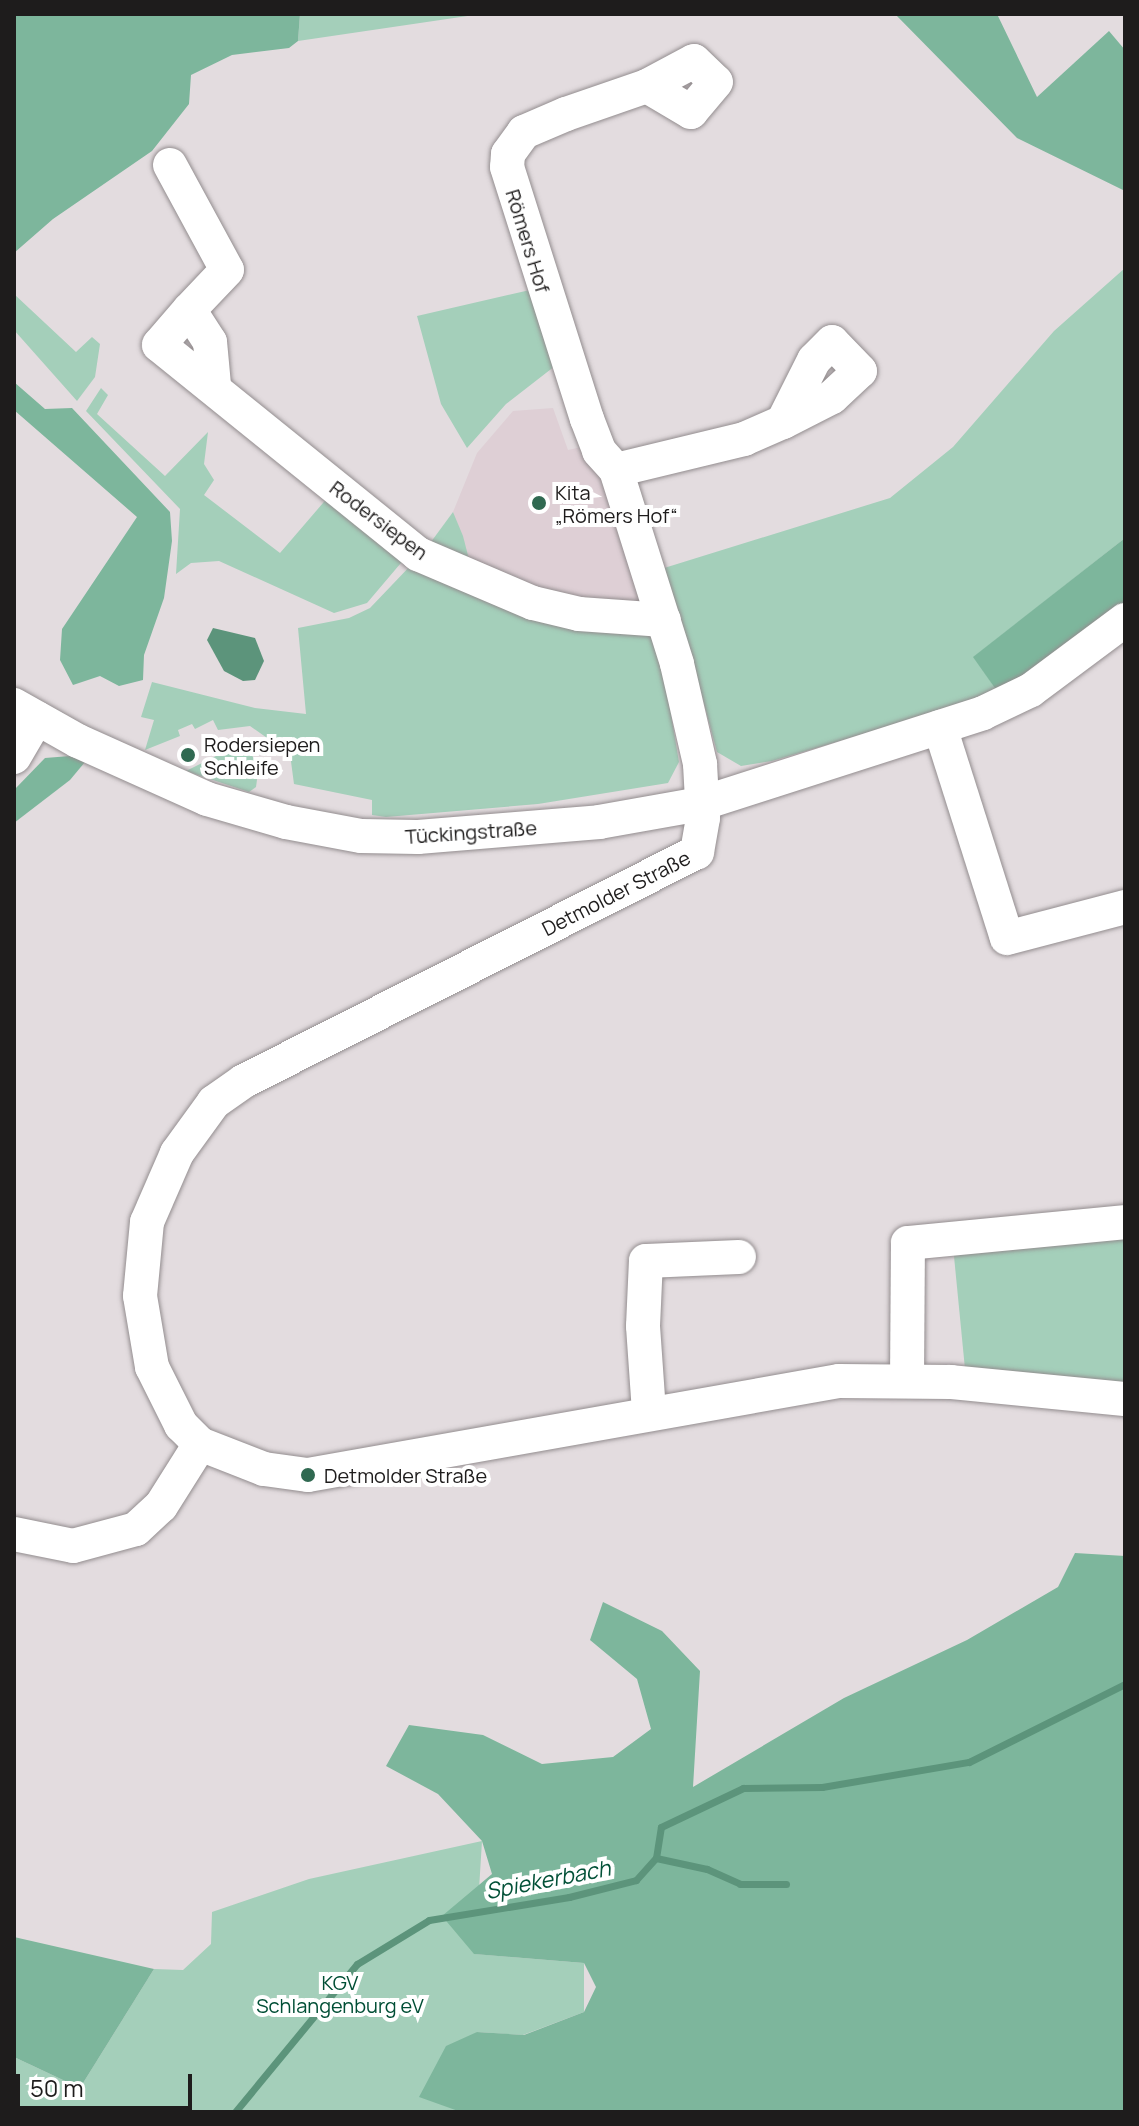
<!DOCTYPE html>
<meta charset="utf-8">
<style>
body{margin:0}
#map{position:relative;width:1139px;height:2126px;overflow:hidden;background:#e3dcdf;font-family:Manrope,sans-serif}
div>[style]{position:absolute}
.built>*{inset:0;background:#decfd5}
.green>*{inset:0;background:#a4cfba}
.forest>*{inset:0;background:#7db69c}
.water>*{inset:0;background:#5c947b}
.stream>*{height:7px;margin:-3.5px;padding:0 3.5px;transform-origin:3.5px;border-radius:3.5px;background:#5c947b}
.roads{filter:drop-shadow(0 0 2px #938d8f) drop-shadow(0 0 2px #938d8f)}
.minor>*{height:34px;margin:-17px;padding:0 17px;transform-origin:17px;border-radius:17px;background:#fff}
.dots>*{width:22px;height:22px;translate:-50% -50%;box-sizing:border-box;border:4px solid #fff;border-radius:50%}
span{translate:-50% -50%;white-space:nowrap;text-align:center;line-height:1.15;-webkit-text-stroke:8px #fff;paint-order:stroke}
.street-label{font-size:20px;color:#1e1c1c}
.poi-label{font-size:20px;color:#1e1c1c}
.left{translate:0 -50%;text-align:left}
.park-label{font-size:20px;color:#004e35}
.water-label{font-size:22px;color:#035138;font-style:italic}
.frame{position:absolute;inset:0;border:16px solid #1e1c1c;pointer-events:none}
.scale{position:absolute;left:16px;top:2074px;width:176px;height:36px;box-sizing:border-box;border:4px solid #1e1c1c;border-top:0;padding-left:10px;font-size:24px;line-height:28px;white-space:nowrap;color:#1e1c1c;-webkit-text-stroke:6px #fff;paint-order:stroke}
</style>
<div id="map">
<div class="built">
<i style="clip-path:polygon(553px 408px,568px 450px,586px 446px,600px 471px,645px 601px,592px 606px,472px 571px,453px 512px,477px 453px,513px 411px)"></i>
</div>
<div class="green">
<i style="clip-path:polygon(300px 14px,481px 14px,298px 41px)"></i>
<i style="clip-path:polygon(1125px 268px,1125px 538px,974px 657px,999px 694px,772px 761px,741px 766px,717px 752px,682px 622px,661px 569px,890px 498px,953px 447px,1054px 331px)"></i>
<i style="clip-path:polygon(530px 290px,555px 366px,506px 404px,467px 448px,441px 404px,417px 316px)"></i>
<i style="clip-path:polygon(14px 294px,76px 352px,92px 337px,100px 344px,95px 377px,77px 401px,14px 330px)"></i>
<i style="clip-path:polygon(101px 388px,108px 395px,97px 414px,165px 476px,208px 432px,204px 464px,214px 480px,204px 495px,280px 553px,329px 496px,406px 557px,367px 603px,334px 613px,219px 561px,191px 563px,176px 574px,180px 509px,86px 411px)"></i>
<i style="clip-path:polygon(453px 512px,463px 536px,472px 571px,428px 546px)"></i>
<i style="clip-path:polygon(413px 563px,658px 637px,679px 762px,668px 783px,538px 804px,386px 817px,372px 815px,372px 800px,294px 784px,290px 754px,250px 726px,218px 730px,213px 720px,195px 729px,192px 724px,178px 730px,180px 736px,145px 750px,154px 720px,141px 717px,152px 682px,255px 708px,306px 714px,298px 628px,349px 618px,370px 608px)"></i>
<i style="clip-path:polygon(232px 748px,250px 753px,259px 765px,256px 787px,249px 792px,186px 771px)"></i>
<i style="clip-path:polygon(1125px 1228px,1125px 1383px,965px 1369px,953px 1246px)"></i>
<i style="clip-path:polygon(482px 1841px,475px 1954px,584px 1963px,584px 2012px,523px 2035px,477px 2032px,446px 2103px,461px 2112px,14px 2112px,14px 2057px,80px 2088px,154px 1969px,183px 1970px,211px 1944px,212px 1912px,309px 1879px)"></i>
</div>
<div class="forest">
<i style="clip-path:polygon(14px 14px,300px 14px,298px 41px,289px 48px,232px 55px,191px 75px,189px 104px,152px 151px,53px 219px,14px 253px)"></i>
<i style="clip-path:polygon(895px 14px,997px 14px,1037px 97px,1109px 31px,1125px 50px,1125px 191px,1017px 138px)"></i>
<i style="clip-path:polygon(14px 382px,45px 409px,72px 408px,170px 512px,172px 541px,164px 598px,144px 655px,143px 680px,119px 686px,100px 676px,73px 685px,60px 660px,62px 629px,137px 517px,14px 410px)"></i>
<i style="clip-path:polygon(1125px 538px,1125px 606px,999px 694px,973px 657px)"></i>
<i style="clip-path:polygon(70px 756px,85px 762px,70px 780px,14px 823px,14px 790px,45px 758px)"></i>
<i style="clip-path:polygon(1075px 1553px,1125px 1556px,1125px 2112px,461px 2112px,419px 2097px,446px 2046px,477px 2032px,524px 2035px,584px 2012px,596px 1987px,584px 1963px,474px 1954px,442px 1916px,492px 1874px,482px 1841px,438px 1794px,386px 1766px,409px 1725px,483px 1735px,542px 1764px,613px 1757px,651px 1729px,637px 1679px,590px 1640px,603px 1602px,662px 1631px,700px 1671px,693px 1787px,844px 1698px,967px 1640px,1058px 1587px)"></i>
<i style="clip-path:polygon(14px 1937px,154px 1969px,80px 2088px,14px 2057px)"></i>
</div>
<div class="water">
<i style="clip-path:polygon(213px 628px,255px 638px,264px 661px,255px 680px,243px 681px,224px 671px,207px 640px)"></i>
</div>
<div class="stream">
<i style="left:656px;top:1858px;width:52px;rotate:12.2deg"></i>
<i style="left:707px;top:1869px;width:36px;rotate:24deg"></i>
<i style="left:740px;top:1884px;width:46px"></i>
<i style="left:235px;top:2112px;width:192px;rotate:-50.5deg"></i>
<i style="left:357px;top:1964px;width:84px;rotate:-31.4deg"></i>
<i style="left:429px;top:1920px;width:142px;rotate:-9.3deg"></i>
<i style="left:569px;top:1897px;width:69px;rotate:-14.2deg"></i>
<i style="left:636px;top:1880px;width:30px;rotate:-48deg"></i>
<i style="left:656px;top:1858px;width:31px;rotate:-81deg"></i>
<i style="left:661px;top:1827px;width:91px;rotate:-25.4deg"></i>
<i style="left:743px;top:1788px;width:79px;rotate:-0.7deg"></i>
<i style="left:822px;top:1787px;width:149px;rotate:-9.7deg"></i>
<i style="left:969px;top:1762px;width:174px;rotate:-26.6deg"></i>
</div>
<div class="roads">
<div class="minor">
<i style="left:647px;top:86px;width:53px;rotate:-28deg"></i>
<i style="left:694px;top:61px;width:30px;rotate:44deg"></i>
<i style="left:716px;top:82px;width:39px;rotate:130deg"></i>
<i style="left:691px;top:112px;width:51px;rotate:-149.4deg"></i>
<i style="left:647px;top:86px;width:86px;rotate:160.9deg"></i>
<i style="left:566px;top:114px;width:46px;rotate:156.8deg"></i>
<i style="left:524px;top:132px;width:27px;rotate:126deg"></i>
<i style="left:508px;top:154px;width:13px;rotate:94deg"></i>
<i style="left:507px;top:167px;width:264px;rotate:72.4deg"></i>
<i style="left:587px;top:419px;width:34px;rotate:69deg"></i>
<i style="left:599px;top:451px;width:25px;rotate:48deg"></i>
<i style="left:616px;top:470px;width:203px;rotate:72.5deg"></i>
<i style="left:677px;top:664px;width:103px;rotate:77deg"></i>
<i style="left:700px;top:764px;width:54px;rotate:86.8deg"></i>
<i style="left:703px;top:818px;width:35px;rotate:100deg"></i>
<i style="left:697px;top:852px;width:508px;rotate:153.18deg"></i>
<i style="left:244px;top:1081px;width:37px;rotate:145deg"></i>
<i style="left:214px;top:1102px;width:63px;rotate:126deg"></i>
<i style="left:177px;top:1153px;width:75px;rotate:113.5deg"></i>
<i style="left:147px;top:1222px;width:74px;rotate:95.4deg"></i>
<i style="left:140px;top:1296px;width:72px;rotate:80.4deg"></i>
<i style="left:152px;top:1367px;width:65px;rotate:63.4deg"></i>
<i style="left:181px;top:1425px;width:27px;rotate:45deg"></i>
<i style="left:200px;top:1444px;width:69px;rotate:21.3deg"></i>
<i style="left:264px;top:1469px;width:44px;rotate:7.8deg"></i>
<i style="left:308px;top:1475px;width:539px;rotate:-10.04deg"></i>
<i style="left:839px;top:1381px;width:112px;rotate:0.5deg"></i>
<i style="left:951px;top:1382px;width:175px;rotate:5.6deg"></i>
<i style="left:170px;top:165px;width:119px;rotate:61.5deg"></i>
<i style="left:227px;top:270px;width:55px;rotate:133.5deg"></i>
<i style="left:214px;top:385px;width:43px;rotate:-95.3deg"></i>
<i style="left:210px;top:342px;width:38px;rotate:-123deg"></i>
<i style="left:189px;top:310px;width:46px;rotate:130.6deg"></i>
<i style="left:159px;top:345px;width:333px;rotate:38.9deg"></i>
<i style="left:418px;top:554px;width:125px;rotate:23.1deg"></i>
<i style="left:533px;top:603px;width:47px;rotate:13.4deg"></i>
<i style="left:579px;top:614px;width:85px;rotate:4deg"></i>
<i style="left:616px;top:470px;width:132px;rotate:-13.6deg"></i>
<i style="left:744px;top:439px;width:43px;rotate:-23.6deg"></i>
<i style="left:783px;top:422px;width:55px;rotate:-27deg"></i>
<i style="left:832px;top:397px;width:38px;rotate:-43deg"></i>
<i style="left:860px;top:371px;width:40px;rotate:-134deg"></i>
<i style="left:832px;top:342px;width:25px;rotate:135deg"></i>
<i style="left:814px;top:360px;width:69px;rotate:116.6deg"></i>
<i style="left:14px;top:705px;width:73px;rotate:29.4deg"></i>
<i style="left:78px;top:741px;width:141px;rotate:24.2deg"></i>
<i style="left:207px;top:799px;width:82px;rotate:16.2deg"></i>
<i style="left:286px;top:822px;width:76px;rotate:10.6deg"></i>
<i style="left:361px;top:836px;width:57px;rotate:1deg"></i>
<i style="left:418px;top:837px;width:182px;rotate:-4.7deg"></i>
<i style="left:599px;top:822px;width:103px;rotate:-10.1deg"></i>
<i style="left:700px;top:804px;width:297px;rotate:-17.8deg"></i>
<i style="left:983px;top:713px;width:53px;rotate:-25.6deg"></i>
<i style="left:1031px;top:690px;width:117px;rotate:-36.7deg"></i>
<i style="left:940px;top:727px;width:221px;rotate:72.4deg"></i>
<i style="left:1007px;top:938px;width:122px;rotate:-14.7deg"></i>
<i style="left:14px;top:757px;width:45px;rotate:-59.5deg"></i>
<i style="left:907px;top:1381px;width:138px;rotate:-89.6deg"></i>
<i style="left:908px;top:1243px;width:218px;rotate:-5.5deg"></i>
<i style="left:649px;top:1412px;width:86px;rotate:-94deg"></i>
<i style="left:643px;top:1326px;width:65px;rotate:-87.4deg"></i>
<i style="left:646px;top:1261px;width:93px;rotate:-2.5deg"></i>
<i style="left:14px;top:1534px;width:60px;rotate:11.5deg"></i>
<i style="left:73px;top:1546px;width:65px;rotate:-15.1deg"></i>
<i style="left:136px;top:1529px;width:34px;rotate:-43deg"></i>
<i style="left:161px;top:1506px;width:73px;rotate:-57.8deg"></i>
</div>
</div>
<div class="dots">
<i style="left:539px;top:503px;background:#306951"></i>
<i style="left:188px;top:755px;background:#306951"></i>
<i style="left:308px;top:1475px;background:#306951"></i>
</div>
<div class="street-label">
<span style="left:528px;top:241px;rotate:73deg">Römers Hof</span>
<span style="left:379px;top:520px;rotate:37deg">Rodersiepen</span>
<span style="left:471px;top:832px;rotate:-4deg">Tückingstraße</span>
<span style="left:616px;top:893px;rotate:-27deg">Detmolder Straße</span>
</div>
<div class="poi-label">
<span class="left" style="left:555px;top:504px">Kita<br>„Römers Hof“</span>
<span class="left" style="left:204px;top:756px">Rodersiepen<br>Schleife</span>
<span class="left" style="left:324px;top:1475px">Detmolder Straße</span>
</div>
<div class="park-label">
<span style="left:340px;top:1994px">KGV<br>Schlangenburg eV</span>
</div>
<div class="water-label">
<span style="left:548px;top:1880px;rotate:-11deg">Spiekerbach</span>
</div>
<div class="frame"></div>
<div class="scale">50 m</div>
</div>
